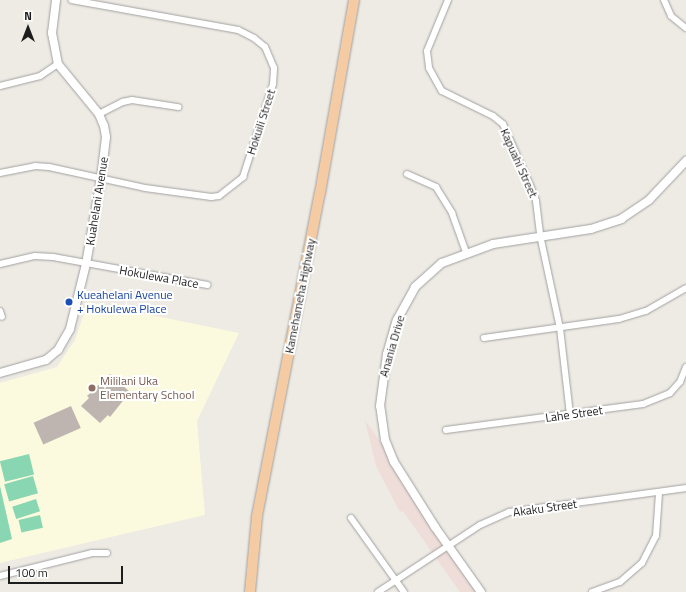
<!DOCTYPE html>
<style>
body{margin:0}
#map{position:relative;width:686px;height:592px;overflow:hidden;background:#eeeae4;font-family:"Titillium Web",sans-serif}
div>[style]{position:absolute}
.education>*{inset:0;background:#fcfade}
.military>*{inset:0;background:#eeddd8}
.pitch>*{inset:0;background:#88d6b2;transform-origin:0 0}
.building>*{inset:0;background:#beb5b1;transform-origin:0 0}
.roads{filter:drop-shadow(0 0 1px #a1a1a1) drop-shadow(0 0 1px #a1a1a1)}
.minor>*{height:6px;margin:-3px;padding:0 3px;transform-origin:3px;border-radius:3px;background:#fff}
.tertiary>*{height:8px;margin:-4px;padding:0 4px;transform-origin:4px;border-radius:4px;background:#fff}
.primary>*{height:10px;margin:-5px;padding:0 5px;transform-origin:5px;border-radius:5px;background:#f4cba3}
.dots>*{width:11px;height:11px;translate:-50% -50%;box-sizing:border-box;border:2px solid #fff;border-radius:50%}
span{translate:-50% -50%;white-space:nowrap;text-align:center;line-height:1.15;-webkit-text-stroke:4px #fff;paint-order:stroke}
.street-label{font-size:12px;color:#1d1d1d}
.transit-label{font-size:12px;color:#164399}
.left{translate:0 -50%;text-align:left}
.education-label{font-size:12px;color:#785e54}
.north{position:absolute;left:8px;top:8px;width:40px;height:40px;-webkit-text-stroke:3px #fff;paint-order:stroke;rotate:0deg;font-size:11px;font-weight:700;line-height:16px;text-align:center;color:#1d1d1d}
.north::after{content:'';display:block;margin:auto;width:14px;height:18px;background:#1d1d1d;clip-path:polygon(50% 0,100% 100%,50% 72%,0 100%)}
.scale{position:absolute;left:8px;top:566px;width:115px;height:18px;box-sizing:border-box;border:2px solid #1d1d1d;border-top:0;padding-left:5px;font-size:12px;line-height:14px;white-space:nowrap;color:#1d1d1d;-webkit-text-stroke:3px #fff;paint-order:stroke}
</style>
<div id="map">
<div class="education">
<i style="clip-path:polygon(88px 302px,239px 333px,197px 421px,205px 515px,0 563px,0 383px,57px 367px,75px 340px)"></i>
</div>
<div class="military">
<i style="clip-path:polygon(365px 420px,420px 499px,481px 592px,460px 592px,403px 511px,400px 512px,376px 466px)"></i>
</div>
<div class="pitch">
<i style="left:29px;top:454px;width:21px;height:30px;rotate:76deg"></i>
<i style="left:33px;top:476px;width:18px;height:30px;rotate:74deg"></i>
<i style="clip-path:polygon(0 486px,12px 539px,0 543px)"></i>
<i style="left:36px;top:499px;width:13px;height:25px;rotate:72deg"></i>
<i style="left:40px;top:515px;width:13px;height:22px;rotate:77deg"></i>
</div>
<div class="building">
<i style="clip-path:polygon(110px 374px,130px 392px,110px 417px,108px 415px,100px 423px,81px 406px,89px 398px,87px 396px)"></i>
<i style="left:71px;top:406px;width:24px;height:41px;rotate:66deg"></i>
</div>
<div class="roads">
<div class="minor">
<i style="left:448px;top:0;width:55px;rotate:112.4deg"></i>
<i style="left:427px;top:51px;width:17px;rotate:83deg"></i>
<i style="left:429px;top:68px;width:26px;rotate:61deg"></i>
<i style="left:442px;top:91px;width:57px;rotate:26.1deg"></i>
<i style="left:493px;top:116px;width:13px;rotate:39deg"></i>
<i style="left:503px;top:124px;width:67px;rotate:66.1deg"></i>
<i style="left:530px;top:185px;width:17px;rotate:69deg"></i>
<i style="left:536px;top:201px;width:34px;rotate:83deg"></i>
<i style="left:540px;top:235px;width:95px;rotate:77.9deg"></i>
<i style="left:560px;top:328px;width:87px;rotate:83.4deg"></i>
<i style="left:664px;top:0;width:17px;rotate:66deg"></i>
<i style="left:671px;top:16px;width:19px;rotate:39deg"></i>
<i style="left:0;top:86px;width:41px;rotate:-14deg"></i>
<i style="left:40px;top:76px;width:22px;rotate:-34deg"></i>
<i style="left:99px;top:114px;width:27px;rotate:-27deg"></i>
<i style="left:123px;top:102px;width:9px;rotate:-13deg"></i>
<i style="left:132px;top:100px;width:47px;rotate:8.7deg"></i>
<i style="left:0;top:173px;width:36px;rotate:-11deg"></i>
<i style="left:35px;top:166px;width:14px;rotate:4deg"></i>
<i style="left:49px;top:167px;width:98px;rotate:12.3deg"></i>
<i style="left:145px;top:188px;width:67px;rotate:7.8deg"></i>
<i style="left:211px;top:197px;width:8px;rotate:-7deg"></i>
<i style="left:219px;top:196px;width:31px;rotate:-38deg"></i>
<i style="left:243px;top:177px;width:98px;rotate:-72.1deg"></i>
<i style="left:273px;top:84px;width:16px;rotate:-86deg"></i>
<i style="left:274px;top:68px;width:23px;rotate:-113deg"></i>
<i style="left:265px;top:47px;width:14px;rotate:-141deg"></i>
<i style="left:254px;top:38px;width:18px;rotate:-153deg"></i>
<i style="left:238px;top:30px;width:169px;rotate:-169.8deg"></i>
<i style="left:407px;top:174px;width:32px;rotate:24deg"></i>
<i style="left:436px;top:187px;width:31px;rotate:58deg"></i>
<i style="left:452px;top:213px;width:41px;rotate:70.3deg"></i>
<i style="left:0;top:264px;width:36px;rotate:-13deg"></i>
<i style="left:35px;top:256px;width:18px;rotate:3deg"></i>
<i style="left:53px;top:257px;width:157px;rotate:10.3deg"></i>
<i style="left:0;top:311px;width:6px;rotate:72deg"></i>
<i style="left:484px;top:338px;width:136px;rotate:-8deg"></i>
<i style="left:619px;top:319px;width:28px;rotate:-17deg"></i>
<i style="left:646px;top:311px;width:46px;rotate:-29.9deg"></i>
<i style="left:446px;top:430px;width:199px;rotate:-7.5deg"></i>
<i style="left:643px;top:404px;width:29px;rotate:-22deg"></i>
<i style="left:670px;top:393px;width:15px;rotate:-48deg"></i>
<i style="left:680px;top:382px;width:16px;rotate:-68deg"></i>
<i style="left:351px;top:518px;width:91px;rotate:54.4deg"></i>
<i style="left:0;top:576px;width:95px;rotate:-14deg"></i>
<i style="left:92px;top:553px;width:15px"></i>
<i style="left:378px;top:592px;width:122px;rotate:-33.3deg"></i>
<i style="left:480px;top:525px;width:32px;rotate:-24deg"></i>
<i style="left:509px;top:512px;width:179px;rotate:-7.7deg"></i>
<i style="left:592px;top:592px;width:30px;rotate:-20deg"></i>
<i style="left:620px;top:582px;width:29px;rotate:-41deg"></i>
<i style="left:642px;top:563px;width:30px;rotate:-63deg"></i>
<i style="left:656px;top:536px;width:43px;rotate:-86deg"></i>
</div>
<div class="tertiary">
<i style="left:0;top:373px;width:48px;rotate:-15.8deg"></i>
<i style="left:46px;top:360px;width:16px;rotate:-40deg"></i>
<i style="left:58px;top:350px;width:24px;rotate:-60deg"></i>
<i style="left:70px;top:329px;width:67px;rotate:-76.2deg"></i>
<i style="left:86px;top:264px;width:86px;rotate:-80deg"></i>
<i style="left:101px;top:179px;width:42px;rotate:-83.2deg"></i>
<i style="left:106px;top:137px;width:11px;rotate:-100deg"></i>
<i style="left:104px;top:126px;width:13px;rotate:-113deg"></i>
<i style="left:99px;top:114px;width:65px;rotate:-129.4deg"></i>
<i style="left:58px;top:64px;width:32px;rotate:-101deg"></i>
<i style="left:52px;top:33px;width:33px;rotate:-83deg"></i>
<i style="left:481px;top:592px;width:80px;rotate:-125.3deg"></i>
<i style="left:435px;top:527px;width:77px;rotate:-122.2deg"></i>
<i style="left:394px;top:462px;width:24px;rotate:-112deg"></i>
<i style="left:385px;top:440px;width:34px;rotate:-98deg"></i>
<i style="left:380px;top:406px;width:52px;rotate:-82.3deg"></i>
<i style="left:387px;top:354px;width:35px;rotate:-74deg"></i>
<i style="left:397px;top:320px;width:38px;rotate:-61deg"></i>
<i style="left:415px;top:287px;width:36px;rotate:-42deg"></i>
<i style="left:442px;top:263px;width:54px;rotate:-20.4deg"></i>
<i style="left:493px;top:244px;width:99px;rotate:-8.7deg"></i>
<i style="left:591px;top:229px;width:32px;rotate:-18deg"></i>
<i style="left:621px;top:219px;width:34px;rotate:-34deg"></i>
<i style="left:649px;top:200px;width:54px;rotate:-46.5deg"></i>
</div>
<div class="primary">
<i style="left:250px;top:592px;width:76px;rotate:-84.7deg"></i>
<i style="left:257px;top:516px;width:329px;rotate:-79deg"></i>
<i style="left:320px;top:193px;width:196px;rotate:-80deg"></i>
</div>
</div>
<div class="dots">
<i style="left:69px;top:302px;background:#1a4fb4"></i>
<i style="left:92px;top:388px;background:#8d6e63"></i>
</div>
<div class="street-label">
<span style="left:261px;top:122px;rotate:-72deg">Hokuili Street</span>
<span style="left:519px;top:163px;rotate:66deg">Kapuahi Street</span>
<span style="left:97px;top:201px;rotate:-81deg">Kuahelani Avenue</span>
<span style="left:159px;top:277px;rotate:10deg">Hokulewa Place</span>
<span style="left:300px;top:296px;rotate:-79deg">Kamehameha Highway</span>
<span style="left:392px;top:346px;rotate:-74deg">Anania Drive</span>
<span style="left:574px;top:414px;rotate:-8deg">Lahe Street</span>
<span style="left:545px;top:508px;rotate:-8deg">Akaku Street</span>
</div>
<div class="transit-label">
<span class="left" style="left:77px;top:302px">Kueahelani Avenue<br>+ Hokulewa Place</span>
</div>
<div class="education-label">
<span class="left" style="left:100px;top:388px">Mililani Uka<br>Elementary School</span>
</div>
<div class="north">N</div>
<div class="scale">100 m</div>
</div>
